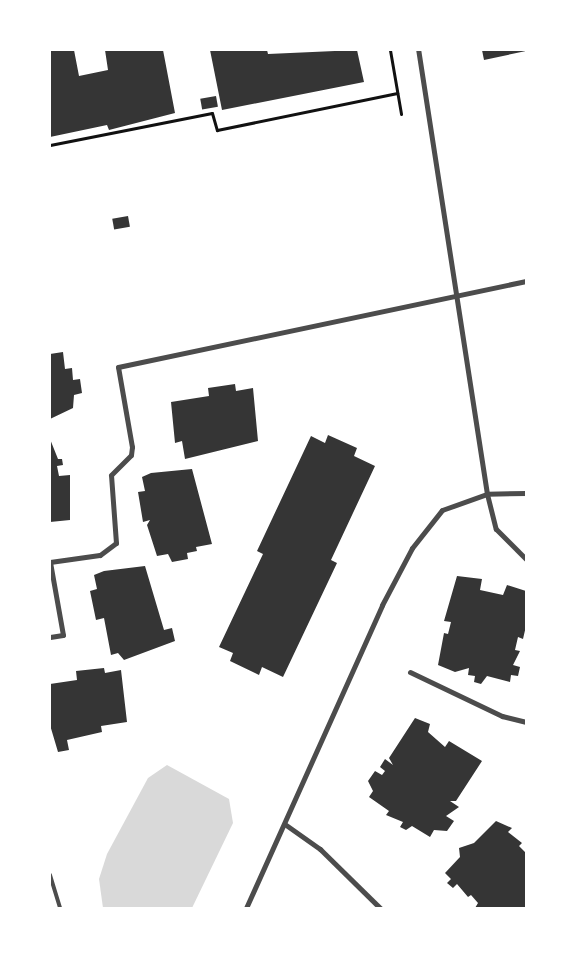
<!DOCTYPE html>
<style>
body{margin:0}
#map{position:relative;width:576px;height:958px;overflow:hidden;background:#fff;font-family:"Alegreya Sans",sans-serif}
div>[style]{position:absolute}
.water>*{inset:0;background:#d9d9d9}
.building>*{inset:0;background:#353535;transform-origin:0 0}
.path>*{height:3px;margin:-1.5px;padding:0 1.5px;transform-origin:1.5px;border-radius:1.5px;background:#111}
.service>*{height:4px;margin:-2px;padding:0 2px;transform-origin:2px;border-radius:2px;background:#4c4c4c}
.minor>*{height:5px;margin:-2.5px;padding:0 2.5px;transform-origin:2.5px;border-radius:2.5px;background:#4c4c4c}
span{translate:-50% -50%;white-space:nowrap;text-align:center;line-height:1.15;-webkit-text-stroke:4px #fff;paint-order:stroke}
.frame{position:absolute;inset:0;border:51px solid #fff;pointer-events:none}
</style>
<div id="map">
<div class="water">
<i style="clip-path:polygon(167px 765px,229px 799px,233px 823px,192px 908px,103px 908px,99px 879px,107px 854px,148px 778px)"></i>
</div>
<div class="building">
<i style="clip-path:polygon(50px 50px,74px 50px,79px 76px,108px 70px,105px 50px,163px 50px,175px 113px,109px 130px,107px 125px,50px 137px)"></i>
<i style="clip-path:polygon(210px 50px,267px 50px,268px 54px,357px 50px,364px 82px,222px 110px)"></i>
<i style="clip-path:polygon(482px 50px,526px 50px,526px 51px,484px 60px)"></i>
<i style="left:216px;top:96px;width:11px;height:16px;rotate:80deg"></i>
<i style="left:128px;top:216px;width:11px;height:16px;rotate:80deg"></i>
<i style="clip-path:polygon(63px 352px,65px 369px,72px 368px,73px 380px,80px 379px,82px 393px,74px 395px,73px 408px,50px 419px,50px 354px)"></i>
<i style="clip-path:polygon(235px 384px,236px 391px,253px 388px,258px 441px,185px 459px,182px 441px,175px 443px,171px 402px,209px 396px,208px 388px)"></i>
<i style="clip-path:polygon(328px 435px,357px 448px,354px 456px,375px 466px,331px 560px,337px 563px,283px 677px,262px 667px,259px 675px,230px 661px,233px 653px,219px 647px,263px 554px,257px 551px,311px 436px,325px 443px)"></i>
<i style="clip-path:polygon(50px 439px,58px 459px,62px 459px,63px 465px,57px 466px,59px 476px,70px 475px,70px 520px,50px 522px)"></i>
<i style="clip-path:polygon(192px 469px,212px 544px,196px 547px,197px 551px,187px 553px,188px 559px,172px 562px,168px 554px,157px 556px,147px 525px,150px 520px,143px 522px,138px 492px,145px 491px,142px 477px,151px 473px)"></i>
<i style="clip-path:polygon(145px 566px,164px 630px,172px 628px,175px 641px,124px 660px,118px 653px,111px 655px,104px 618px,96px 620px,90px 591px,97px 589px,94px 575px,104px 571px)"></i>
<i style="clip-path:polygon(457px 576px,482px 579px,480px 590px,503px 595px,507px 585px,526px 591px,526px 626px,523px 639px,518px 637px,515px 650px,520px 651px,513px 665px,520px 667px,518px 676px,511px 675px,510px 682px,487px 676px,481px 684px,474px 682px,475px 676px,468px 675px,469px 668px,455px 672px,438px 665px,444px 633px,448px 634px,451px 622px,444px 621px)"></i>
<i style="clip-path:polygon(104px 668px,105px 673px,121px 670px,127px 722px,101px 726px,102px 732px,67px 740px,69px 750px,58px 752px,50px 725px,50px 684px,77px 680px,76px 671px)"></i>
<i style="clip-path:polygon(415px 718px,430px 724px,428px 732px,445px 747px,449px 741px,482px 761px,456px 801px,450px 801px,459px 807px,446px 816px,454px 821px,447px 831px,434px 830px,430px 837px,412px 826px,406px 830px,400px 827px,403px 822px,386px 815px,389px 811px,369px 797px,373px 791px,368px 781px,375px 771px,382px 775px,385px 771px,380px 767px,385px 759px,393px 765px,389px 758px)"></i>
<i style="clip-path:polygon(496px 821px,512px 828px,508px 832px,522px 843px,519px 846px,526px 853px,526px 908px,475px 908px,478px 903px,471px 895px,468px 897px,457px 884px,453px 888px,447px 883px,451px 879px,445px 873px,460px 857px,459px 848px,474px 843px)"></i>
</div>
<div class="path">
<i style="left:390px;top:50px;width:65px;rotate:80.2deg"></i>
<i style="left:50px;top:145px;width:165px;rotate:-11.2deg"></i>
<i style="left:212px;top:113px;width:18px;rotate:74deg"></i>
<i style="left:217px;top:130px;width:184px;rotate:-11.6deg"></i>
</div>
<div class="service">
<i style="left:50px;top:875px;width:34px;rotate:73deg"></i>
</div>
<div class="minor">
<i style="left:526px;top:493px;width:39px;rotate:179deg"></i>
<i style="left:487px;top:494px;width:36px;rotate:76deg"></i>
<i style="left:496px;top:529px;width:42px;rotate:45deg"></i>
<i style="left:50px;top:562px;width:50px;rotate:-8deg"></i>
<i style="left:100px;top:555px;width:20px;rotate:-37deg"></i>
<i style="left:116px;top:543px;width:68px;rotate:-94.2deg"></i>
<i style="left:111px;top:475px;width:28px;rotate:-45deg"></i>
<i style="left:131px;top:455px;width:8px;rotate:-83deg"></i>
<i style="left:132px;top:447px;width:81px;rotate:-99.9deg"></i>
<i style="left:118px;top:367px;width:417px;rotate:-11.9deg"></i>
<i style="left:50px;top:637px;width:13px;rotate:-9deg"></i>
<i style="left:63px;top:635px;width:74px;rotate:-100.1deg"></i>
<i style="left:410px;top:672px;width:102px;rotate:25.6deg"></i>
<i style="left:502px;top:716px;width:25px;rotate:14deg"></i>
<i style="left:286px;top:825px;width:42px;rotate:35.2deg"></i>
<i style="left:320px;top:849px;width:84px;rotate:44.5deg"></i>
<i style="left:246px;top:908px;width:332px;rotate:-65.8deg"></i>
<i style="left:382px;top:605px;width:64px;rotate:-62.2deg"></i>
<i style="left:412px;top:548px;width:48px;rotate:-51.7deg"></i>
<i style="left:442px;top:510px;width:48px;rotate:-19.6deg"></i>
<i style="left:487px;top:494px;width:449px;rotate:-98.8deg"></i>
</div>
<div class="frame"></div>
</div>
